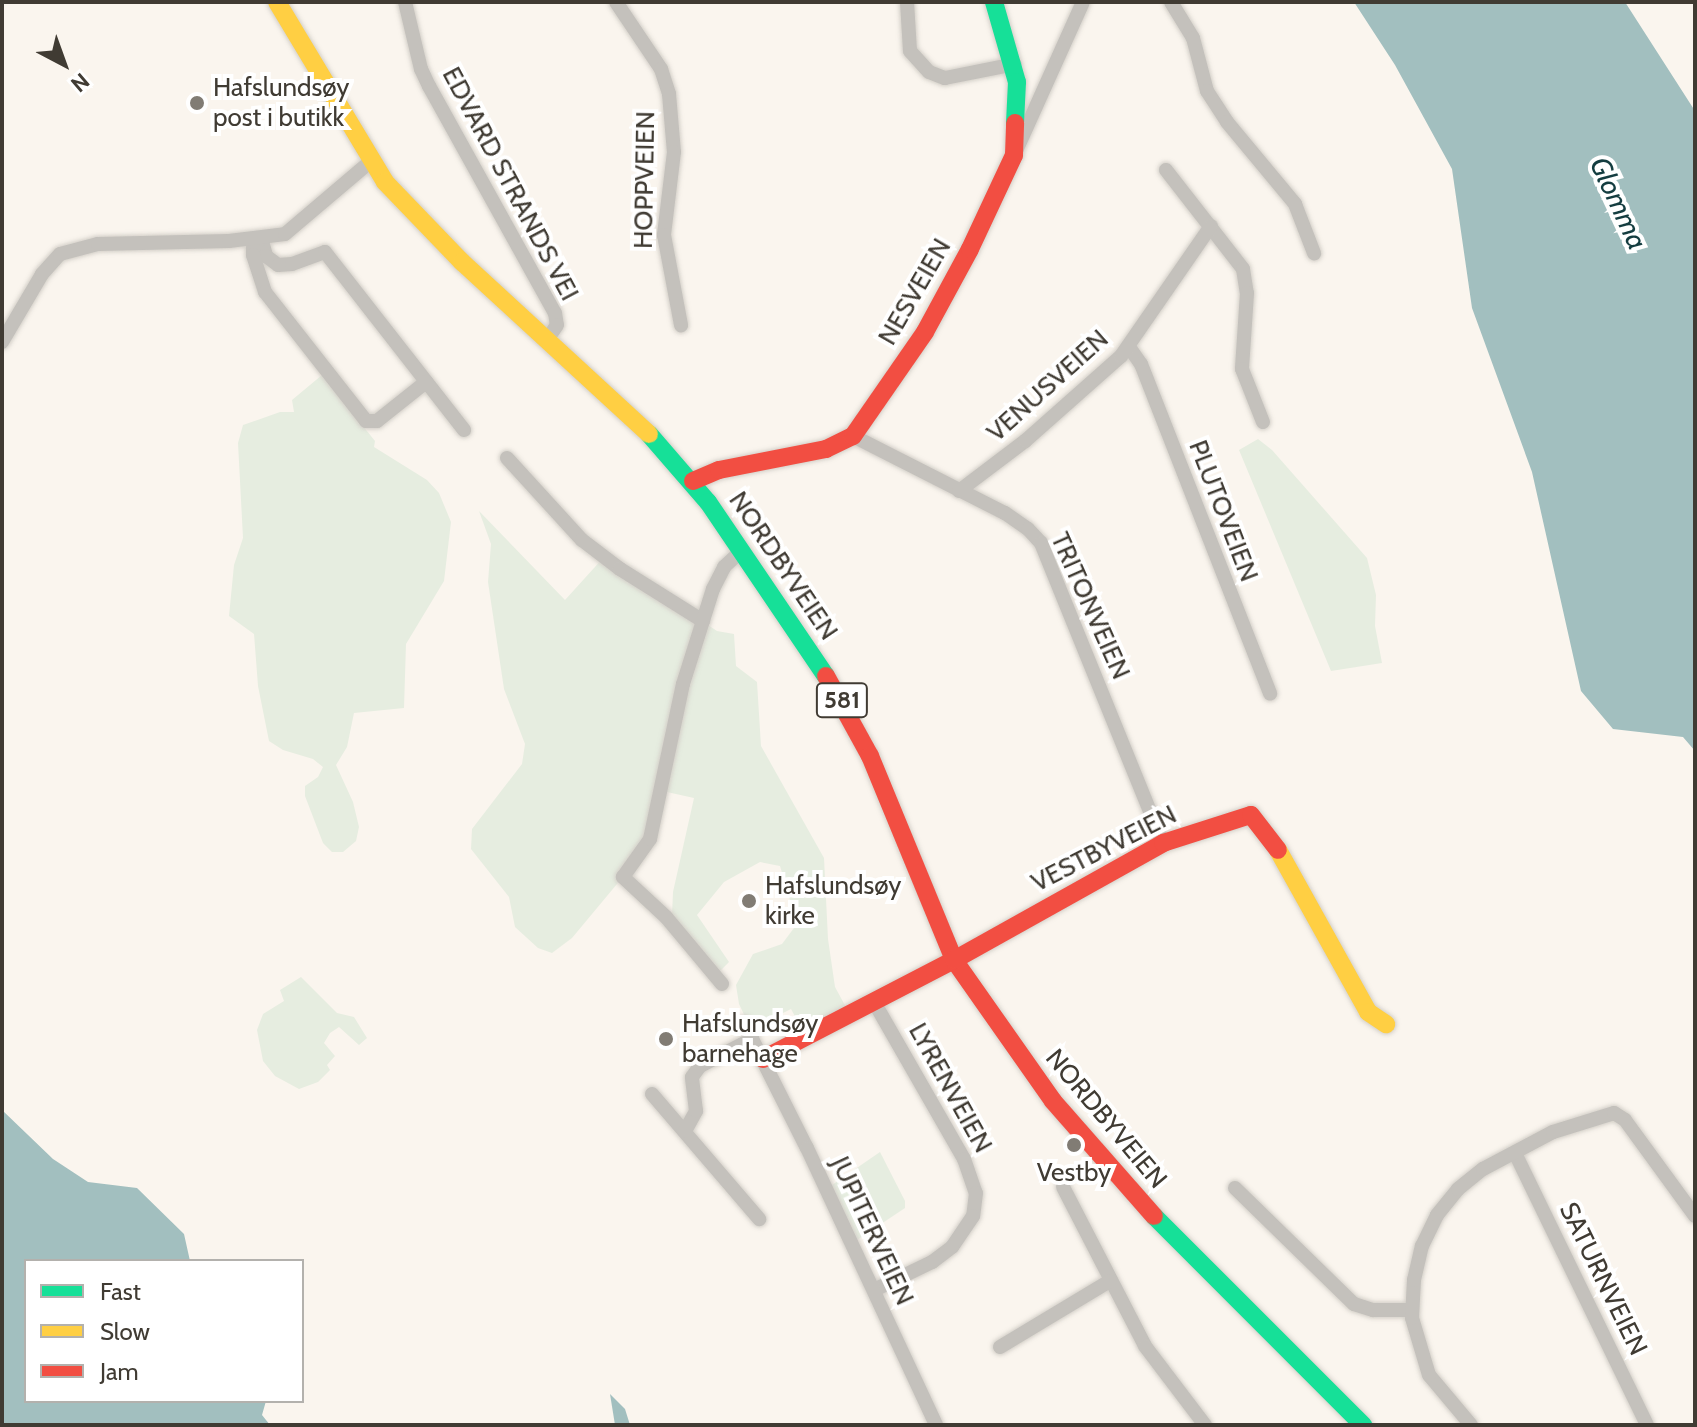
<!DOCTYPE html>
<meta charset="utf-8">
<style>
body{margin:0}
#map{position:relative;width:1697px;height:1427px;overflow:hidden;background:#faf5ee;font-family:Cabin,sans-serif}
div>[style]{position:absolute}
.green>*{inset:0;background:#e6ede0}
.water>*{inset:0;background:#a2bfbf}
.roads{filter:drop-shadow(0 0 2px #d4d0c9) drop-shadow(0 0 2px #d4d0c9)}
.street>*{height:14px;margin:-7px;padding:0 7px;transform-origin:7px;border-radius:7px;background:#c4c1bc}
.fast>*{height:18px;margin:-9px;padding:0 9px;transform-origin:9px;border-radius:9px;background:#16e098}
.slow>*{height:18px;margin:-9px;padding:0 9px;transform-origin:9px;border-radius:9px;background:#ffcf43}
.jam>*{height:18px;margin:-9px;padding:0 9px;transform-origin:9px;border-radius:9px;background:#f24e42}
.dots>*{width:22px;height:22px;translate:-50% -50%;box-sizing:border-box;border:4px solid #fff;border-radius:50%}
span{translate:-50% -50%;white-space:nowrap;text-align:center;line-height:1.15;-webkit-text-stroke:8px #fff;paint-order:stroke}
.shield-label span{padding:2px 6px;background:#fff;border:2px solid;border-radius:6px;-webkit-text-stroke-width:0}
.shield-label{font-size:24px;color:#403b33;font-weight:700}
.poi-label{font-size:26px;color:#403b33}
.left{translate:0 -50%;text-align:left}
.street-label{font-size:26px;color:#403b33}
.water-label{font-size:28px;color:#143d40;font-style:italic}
.frame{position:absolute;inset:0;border:4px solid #403b33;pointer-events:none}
.legend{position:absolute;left:24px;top:1259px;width:280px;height:144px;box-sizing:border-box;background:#fff;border:2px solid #b3b1ad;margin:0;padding:10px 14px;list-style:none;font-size:24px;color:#403b33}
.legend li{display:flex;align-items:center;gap:16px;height:40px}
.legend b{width:40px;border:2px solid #b3b1ad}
.north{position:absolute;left:24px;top:24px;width:80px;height:80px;-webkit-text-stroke:6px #fff;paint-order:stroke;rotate:139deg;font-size:22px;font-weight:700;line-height:32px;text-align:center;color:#403b33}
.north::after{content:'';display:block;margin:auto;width:28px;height:36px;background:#403b33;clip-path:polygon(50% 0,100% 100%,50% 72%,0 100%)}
</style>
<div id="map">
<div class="green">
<i style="clip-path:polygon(322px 375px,375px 441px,374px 447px,427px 480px,439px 493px,451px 522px,444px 581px,406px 644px,404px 708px,354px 713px,347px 747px,336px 765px,353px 802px,359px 827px,356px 841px,343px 852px,332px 852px,323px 843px,305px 796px,305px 786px,318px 777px,323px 767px,313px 759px,283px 750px,269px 741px,258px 686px,254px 634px,229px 616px,234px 565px,243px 538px,238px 443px,243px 425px,280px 412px,294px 412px,292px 400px)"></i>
<i style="clip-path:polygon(1258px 439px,1272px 450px,1367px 558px,1376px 595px,1375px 626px,1382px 663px,1331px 671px,1239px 450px)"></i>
<i style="clip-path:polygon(479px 511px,565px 600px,604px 557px,703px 621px,642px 854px,572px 938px,552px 953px,538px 948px,515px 927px,509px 897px,471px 849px,472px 829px,522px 764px,525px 744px,504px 689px,488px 582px,491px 544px)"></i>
<i style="clip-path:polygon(708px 625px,717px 631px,734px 634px,736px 666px,757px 682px,761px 746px,824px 858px,828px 939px,835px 987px,847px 1009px,804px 1033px,791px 1009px,751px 1029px,739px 1004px,736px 985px,753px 954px,782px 944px,797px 924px,780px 866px,760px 862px,724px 882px,697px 915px,729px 962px,717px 974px,672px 915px,673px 892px,694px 798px,667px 792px,687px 696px)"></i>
<i style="clip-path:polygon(301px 977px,337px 1013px,354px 1017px,367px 1038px,359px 1045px,339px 1027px,330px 1033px,324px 1043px,335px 1056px,327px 1065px,330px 1070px,318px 1082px,299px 1089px,275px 1076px,263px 1061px,257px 1030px,263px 1014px,284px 1001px,280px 990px)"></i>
<i style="clip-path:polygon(880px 1152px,905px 1201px,905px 1208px,857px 1240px,832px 1185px)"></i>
</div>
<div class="water">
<i style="clip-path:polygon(1354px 2px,1625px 2px,1695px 111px,1695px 751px,1683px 737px,1613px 729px,1581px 691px,1532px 472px,1472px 308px,1452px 169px,1395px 65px)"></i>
<i style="clip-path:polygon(2px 1110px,53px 1159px,88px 1182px,137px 1188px,184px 1234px,190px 1261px,26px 1261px,26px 1401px,266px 1401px,262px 1415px,270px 1425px,2px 1425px)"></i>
<i style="clip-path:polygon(610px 1394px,625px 1409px,630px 1425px,615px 1425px)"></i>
</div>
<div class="roads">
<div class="street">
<i style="left:405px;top:2px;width:69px;rotate:76.6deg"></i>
<i style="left:421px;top:69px;width:19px;rotate:65deg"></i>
<i style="left:429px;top:86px;width:260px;rotate:61deg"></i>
<i style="left:555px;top:313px;width:12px;rotate:81deg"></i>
<i style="left:557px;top:325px;width:18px;rotate:124deg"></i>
<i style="left:616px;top:2px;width:81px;rotate:56.1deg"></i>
<i style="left:661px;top:69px;width:26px;rotate:72deg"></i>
<i style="left:669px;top:94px;width:58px;rotate:85.1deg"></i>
<i style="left:674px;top:152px;width:84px;rotate:96.9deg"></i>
<i style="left:664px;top:235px;width:92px;rotate:79.3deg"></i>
<i style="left:907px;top:2px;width:49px;rotate:86.5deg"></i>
<i style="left:910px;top:51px;width:28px;rotate:48deg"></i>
<i style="left:929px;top:72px;width:17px;rotate:21deg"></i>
<i style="left:945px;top:78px;width:71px;rotate:-11.3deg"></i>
<i style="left:1171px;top:2px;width:42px;rotate:58.6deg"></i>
<i style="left:1193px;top:38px;width:55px;rotate:75.2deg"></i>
<i style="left:1207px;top:91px;width:37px;rotate:57deg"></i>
<i style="left:1227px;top:122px;width:107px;rotate:50.3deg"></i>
<i style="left:1295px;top:204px;width:53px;rotate:68.8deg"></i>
<i style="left:1016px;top:151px;width:163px;rotate:-65.8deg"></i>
<i style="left:1166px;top:170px;width:125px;rotate:52.1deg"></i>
<i style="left:1243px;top:269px;width:24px;rotate:81deg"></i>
<i style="left:1247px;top:293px;width:76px;rotate:93.8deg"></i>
<i style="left:1242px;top:369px;width:57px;rotate:68.4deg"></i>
<i style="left:261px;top:238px;width:19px;rotate:74deg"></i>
<i style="left:266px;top:256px;width:15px;rotate:37deg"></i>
<i style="left:278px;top:265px;width:14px;rotate:-4deg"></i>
<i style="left:292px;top:264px;width:35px;rotate:-20deg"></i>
<i style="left:325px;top:252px;width:226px;rotate:52deg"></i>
<i style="left:261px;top:238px;width:13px;rotate:129deg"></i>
<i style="left:253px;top:248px;width:7px;rotate:90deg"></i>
<i style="left:253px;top:255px;width:39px;rotate:72deg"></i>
<i style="left:265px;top:292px;width:164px;rotate:51.9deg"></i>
<i style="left:366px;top:421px;width:11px"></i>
<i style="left:377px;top:421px;width:63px;rotate:-38.5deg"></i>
<i style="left:2px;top:342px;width:79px;rotate:-59.5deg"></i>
<i style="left:42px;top:274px;width:27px;rotate:-48deg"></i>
<i style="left:60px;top:254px;width:39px;rotate:-15deg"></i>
<i style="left:98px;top:244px;width:131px;rotate:-1.3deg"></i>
<i style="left:229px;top:241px;width:56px;rotate:-7.1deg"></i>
<i style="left:285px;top:234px;width:111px;rotate:-40.3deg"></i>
<i style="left:1129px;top:347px;width:21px;rotate:55deg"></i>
<i style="left:1141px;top:364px;width:354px;rotate:68.6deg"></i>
<i style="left:853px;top:436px;width:170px;rotate:26.9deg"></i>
<i style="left:1005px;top:513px;width:28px;rotate:35deg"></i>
<i style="left:1028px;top:529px;width:19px;rotate:47deg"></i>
<i style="left:1041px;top:543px;width:324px;rotate:67.9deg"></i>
<i style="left:507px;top:458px;width:111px;rotate:47.6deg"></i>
<i style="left:582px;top:540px;width:48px;rotate:37.3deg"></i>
<i style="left:620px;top:569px;width:98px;rotate:32.1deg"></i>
<i style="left:959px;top:491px;width:83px;rotate:-37.1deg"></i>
<i style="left:1025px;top:441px;width:128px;rotate:-41.5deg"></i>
<i style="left:1121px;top:356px;width:158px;rotate:-55.3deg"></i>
<i style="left:722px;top:984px;width:87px;rotate:-129.9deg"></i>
<i style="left:666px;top:917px;width:59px;rotate:-137.1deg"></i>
<i style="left:623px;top:877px;width:47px;rotate:-54.6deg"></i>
<i style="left:650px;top:839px;width:158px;rotate:-78deg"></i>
<i style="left:683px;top:684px;width:100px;rotate:-72.5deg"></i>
<i style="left:713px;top:589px;width:25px;rotate:-63deg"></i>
<i style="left:724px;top:567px;width:25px;rotate:-43deg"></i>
<i style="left:874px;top:1002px;width:181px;rotate:60.2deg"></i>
<i style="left:964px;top:1159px;width:36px;rotate:71deg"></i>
<i style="left:976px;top:1193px;width:23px;rotate:97deg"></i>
<i style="left:973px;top:1216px;width:37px;rotate:124deg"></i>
<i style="left:952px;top:1247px;width:25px;rotate:143deg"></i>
<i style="left:932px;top:1262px;width:64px;rotate:154.2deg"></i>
<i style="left:744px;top:1023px;width:140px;rotate:63.3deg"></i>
<i style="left:807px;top:1148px;width:306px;rotate:65deg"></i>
<i style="left:652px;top:1094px;width:165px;rotate:49.4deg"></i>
<i style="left:685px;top:1131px;width:23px;rotate:-61deg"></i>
<i style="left:696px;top:1111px;width:34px;rotate:-97deg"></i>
<i style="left:692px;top:1077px;width:14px;rotate:-54deg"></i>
<i style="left:700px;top:1066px;width:59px;rotate:-27.4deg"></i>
<i style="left:1515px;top:1153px;width:302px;rotate:64.1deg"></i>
<i style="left:1063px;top:1187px;width:179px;rotate:62.7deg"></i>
<i style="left:1145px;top:1346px;width:99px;rotate:52.8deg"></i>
<i style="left:1235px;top:1188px;width:166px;rotate:44.3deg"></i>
<i style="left:1354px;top:1304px;width:20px;rotate:18deg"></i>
<i style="left:1373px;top:1310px;width:38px"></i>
<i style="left:1000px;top:1347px;width:128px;rotate:-31deg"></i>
<i style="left:1471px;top:1425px;width:65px;rotate:-130deg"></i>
<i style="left:1429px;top:1375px;width:59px;rotate:-106.6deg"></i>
<i style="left:1412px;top:1318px;width:38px;rotate:-87deg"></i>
<i style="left:1414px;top:1280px;width:35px;rotate:-77deg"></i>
<i style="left:1422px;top:1246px;width:34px;rotate:-64deg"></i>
<i style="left:1437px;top:1215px;width:33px;rotate:-51deg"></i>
<i style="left:1458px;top:1189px;width:32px;rotate:-39deg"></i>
<i style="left:1483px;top:1169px;width:79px;rotate:-27.9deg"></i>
<i style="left:1553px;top:1132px;width:64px;rotate:-17.3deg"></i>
<i style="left:1614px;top:1113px;width:13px;rotate:32deg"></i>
<i style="left:1625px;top:1120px;width:119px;rotate:53.9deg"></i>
</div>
<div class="fast">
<i style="left:994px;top:2px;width:83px;rotate:74deg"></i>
<i style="left:1017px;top:82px;width:41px;rotate:92.8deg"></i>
<i style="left:649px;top:434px;width:90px;rotate:49.1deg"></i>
<i style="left:708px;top:502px;width:210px;rotate:55.9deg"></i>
<i style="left:1154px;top:1216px;width:296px;rotate:45deg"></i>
</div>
<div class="slow">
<i style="left:277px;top:2px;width:210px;rotate:59deg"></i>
<i style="left:385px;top:182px;width:111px;rotate:46.1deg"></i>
<i style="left:462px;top:262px;width:254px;rotate:42.6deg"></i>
<i style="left:1278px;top:850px;width:185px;rotate:60.9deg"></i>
<i style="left:1368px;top:1012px;width:22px;rotate:34deg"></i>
</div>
<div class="jam">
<i style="left:693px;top:481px;width:28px;rotate:-23deg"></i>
<i style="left:719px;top:470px;width:109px;rotate:-11.1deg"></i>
<i style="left:826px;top:449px;width:30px;rotate:-26deg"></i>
<i style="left:853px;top:436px;width:126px;rotate:-55.3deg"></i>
<i style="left:925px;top:332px;width:94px;rotate:-61.5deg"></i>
<i style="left:970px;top:249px;width:104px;rotate:-64.9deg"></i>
<i style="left:1014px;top:155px;width:32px;rotate:-88deg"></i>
<i style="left:826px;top:676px;width:91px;rotate:61.2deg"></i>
<i style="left:870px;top:756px;width:221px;rotate:67.6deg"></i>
<i style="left:954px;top:960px;width:172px;rotate:54.9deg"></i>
<i style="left:1053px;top:1101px;width:153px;rotate:48.7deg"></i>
<i style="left:763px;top:1059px;width:215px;rotate:-27.4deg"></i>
<i style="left:954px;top:960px;width:240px;rotate:-29.2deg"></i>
<i style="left:1163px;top:843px;width:92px;rotate:-17.7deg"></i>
<i style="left:1251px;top:815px;width:44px;rotate:52.4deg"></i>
</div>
</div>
<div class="dots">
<i style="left:197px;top:103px;background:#817c74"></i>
<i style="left:749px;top:901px;background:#817c74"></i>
<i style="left:666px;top:1039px;background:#817c74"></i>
<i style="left:1074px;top:1145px;background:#817c74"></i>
</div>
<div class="shield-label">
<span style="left:842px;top:700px">581</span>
</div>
<div class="poi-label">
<span class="left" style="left:213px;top:103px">Hafslundsøy<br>post i butikk</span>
<span class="left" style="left:765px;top:901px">Hafslundsøy<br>kirke</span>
<span class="left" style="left:682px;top:1039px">Hafslundsøy<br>barnehage</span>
<span style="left:1074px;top:1173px">Vestby</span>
</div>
<div class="street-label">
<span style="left:645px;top:180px;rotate:-89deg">HOPPVEIEN</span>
<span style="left:510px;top:184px;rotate:62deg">EDVARD STRANDS VEI</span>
<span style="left:915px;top:292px;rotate:-60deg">NESVEIEN</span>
<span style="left:1048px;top:386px;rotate:-42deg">VENUSVEIEN</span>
<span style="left:1223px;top:511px;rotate:69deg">PLUTOVEIEN</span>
<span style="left:783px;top:566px;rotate:56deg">NORDBYVEIEN</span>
<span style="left:1090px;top:606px;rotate:66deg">TRITONVEIEN</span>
<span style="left:1104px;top:849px;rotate:-27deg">VESTBYVEIEN</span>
<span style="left:950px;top:1088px;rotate:61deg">LYRENVEIEN</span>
<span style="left:1106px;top:1119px;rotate:50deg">NORDBYVEIEN</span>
<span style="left:872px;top:1231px;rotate:65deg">JUPITERVEIEN</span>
<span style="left:1603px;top:1279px;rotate:64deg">SATURNVEIEN</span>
</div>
<div class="water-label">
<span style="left:1619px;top:203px;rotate:65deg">Glomma</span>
</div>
<div class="frame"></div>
<ul class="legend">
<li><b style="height:10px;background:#16e098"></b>Fast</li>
<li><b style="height:10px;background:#ffcf43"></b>Slow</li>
<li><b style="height:10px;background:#f24e42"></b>Jam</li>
</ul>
<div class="north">N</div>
</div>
